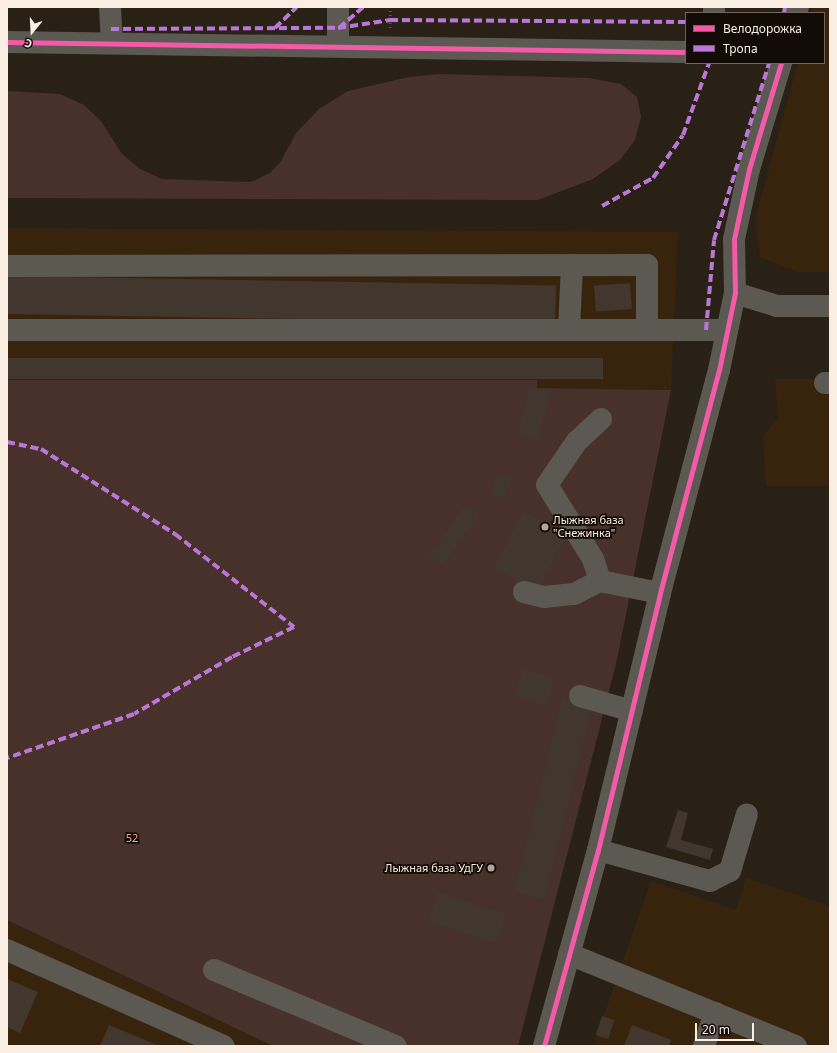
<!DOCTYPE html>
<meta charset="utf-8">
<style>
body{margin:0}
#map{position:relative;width:837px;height:1053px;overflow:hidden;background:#292016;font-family:"Noto Sans",sans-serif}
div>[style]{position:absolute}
.built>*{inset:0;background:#38240d}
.green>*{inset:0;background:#48302b}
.building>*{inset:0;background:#42372e;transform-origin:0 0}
.path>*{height:2.5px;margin-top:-1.25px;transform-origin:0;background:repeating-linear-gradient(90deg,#5c5752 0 1px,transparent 0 4px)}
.minor>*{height:22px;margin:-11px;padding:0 11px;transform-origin:11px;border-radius:11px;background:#5c5852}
.quiet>*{height:4px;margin-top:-2px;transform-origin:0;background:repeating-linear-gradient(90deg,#ba77d6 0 8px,transparent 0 12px)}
.cycleway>*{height:5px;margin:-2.5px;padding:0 2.5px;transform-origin:2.5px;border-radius:2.5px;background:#f35aa7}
.dots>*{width:11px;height:11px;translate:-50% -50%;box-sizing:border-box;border:2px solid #130b05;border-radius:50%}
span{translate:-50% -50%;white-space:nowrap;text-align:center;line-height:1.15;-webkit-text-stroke:3.5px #130b05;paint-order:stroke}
.poi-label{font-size:11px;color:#faeee3}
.left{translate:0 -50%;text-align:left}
.right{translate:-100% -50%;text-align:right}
.park-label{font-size:11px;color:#f7a99d}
.frame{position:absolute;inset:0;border:8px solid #faeee3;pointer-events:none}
.legend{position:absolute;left:685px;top:12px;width:140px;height:52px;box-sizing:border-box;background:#130b05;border:1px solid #6f665e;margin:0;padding:5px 7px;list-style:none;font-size:12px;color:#faeee3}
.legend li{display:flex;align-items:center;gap:8px;height:20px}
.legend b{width:20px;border:1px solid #6f665e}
.north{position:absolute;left:12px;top:12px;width:40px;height:40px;-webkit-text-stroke:3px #130b05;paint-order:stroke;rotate:198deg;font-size:11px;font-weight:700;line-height:16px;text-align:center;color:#faeee3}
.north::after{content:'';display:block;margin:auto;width:14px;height:18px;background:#faeee3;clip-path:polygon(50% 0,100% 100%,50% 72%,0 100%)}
.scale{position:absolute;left:695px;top:1023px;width:59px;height:18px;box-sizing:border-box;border:2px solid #faeee3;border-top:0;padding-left:5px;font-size:12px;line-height:14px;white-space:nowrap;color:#faeee3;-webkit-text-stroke:3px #130b05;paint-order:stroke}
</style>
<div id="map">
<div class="built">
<i style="clip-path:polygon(813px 7px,830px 7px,830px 272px,797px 272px,760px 257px,755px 219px,798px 63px,824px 63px,824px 13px,811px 13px)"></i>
<i style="clip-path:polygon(7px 228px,678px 232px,671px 390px,537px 388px,537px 380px,7px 380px)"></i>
<i style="clip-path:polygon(775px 379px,830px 379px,830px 486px,766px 486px,763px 437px,778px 418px)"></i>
<i style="clip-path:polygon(746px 878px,830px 906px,830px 1046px,593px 1046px,651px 881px,736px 910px)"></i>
<i style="clip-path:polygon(7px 920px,273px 1046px,7px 1046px)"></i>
</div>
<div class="green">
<i style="clip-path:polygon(438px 74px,589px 78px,621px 84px,637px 97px,641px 117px,635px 140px,620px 160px,593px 179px,538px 200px,7px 198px,7px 91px,60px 94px,84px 105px,101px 121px,122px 154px,140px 169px,162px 179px,251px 182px,270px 173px,281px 161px,296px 133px,319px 109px,348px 91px,409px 77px)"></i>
<i style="clip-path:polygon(7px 380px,537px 380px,537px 388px,671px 390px,616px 664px,518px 1046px,273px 1046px,7px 920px)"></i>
</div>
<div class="building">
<i style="left:7px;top:276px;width:549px;height:38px;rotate:1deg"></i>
<i style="left:630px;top:283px;width:26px;height:36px;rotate:86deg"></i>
<i style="left:7px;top:358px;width:596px;height:21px"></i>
<i style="left:530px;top:386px;width:21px;height:51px;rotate:14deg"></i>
<i style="left:498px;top:473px;width:15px;height:22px;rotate:20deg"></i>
<i style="left:466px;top:504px;width:17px;height:63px;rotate:36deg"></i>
<i style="left:523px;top:511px;width:49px;height:64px;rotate:27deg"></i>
<i style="left:523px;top:669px;width:33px;height:29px;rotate:16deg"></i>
<i style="left:563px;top:698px;width:30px;height:200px;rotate:14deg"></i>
<i style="clip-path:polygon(678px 810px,688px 813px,681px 840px,713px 849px,710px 860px,666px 847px)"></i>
<i style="left:438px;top:892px;width:71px;height:31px;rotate:18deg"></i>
<i style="clip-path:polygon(7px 979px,38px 992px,20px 1033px,7px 1027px)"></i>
<i style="left:602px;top:1016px;width:13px;height:20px;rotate:18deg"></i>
<i style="clip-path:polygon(109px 1025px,160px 1046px,100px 1046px)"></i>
<i style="clip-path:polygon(632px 1025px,671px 1040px,669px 1046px,624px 1046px)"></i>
</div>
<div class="path">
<i style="left:390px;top:28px;width:21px;rotate:-90deg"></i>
</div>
<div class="minor">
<i style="left:110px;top:7px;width:36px;rotate:87deg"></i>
<i style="left:338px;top:7px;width:39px;rotate:90deg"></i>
<i style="left:714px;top:7px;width:6px;rotate:90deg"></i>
<i style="left:796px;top:13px;width:6px;rotate:-72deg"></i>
<i style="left:7px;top:42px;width:679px;rotate:0.84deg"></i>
<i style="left:7px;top:266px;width:640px;rotate:-0.09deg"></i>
<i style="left:647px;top:265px;width:65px;rotate:90deg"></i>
<i style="left:735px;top:293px;width:44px;rotate:17.2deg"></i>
<i style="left:777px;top:306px;width:53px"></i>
<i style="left:569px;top:329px;width:64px;rotate:-87.3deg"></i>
<i style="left:7px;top:330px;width:720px"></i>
<i style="left:825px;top:383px;width:5px"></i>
<i style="left:601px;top:419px;width:33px;rotate:137deg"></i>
<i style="left:577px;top:441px;width:53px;rotate:124.3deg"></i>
<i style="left:547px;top:485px;width:87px;rotate:58.1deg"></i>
<i style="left:593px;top:559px;width:23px;rotate:72deg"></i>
<i style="left:600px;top:581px;width:61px;rotate:11.3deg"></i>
<i style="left:524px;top:592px;width:21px;rotate:14deg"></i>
<i style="left:544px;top:597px;width:30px;rotate:-6deg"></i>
<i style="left:574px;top:594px;width:29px;rotate:-27deg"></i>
<i style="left:580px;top:696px;width:54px;rotate:16.1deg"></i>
<i style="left:598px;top:850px;width:116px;rotate:15.5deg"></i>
<i style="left:710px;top:881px;width:22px;rotate:-27deg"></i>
<i style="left:730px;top:871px;width:59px;rotate:-73.4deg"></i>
<i style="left:7px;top:950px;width:237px;rotate:23.9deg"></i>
<i style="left:569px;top:954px;width:245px;rotate:22.1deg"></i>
<i style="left:214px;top:970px;width:197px;rotate:22.7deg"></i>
<i style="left:544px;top:1046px;width:203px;rotate:-74.6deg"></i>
<i style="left:598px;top:850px;width:264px;rotate:-76.4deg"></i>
<i style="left:660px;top:593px;width:231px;rotate:-75.2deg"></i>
<i style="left:719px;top:370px;width:79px;rotate:-78.3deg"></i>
<i style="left:735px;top:293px;width:54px;rotate:-91.1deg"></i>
<i style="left:734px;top:239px;width:72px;rotate:-77.9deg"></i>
<i style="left:749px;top:169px;width:111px;rotate:-73.2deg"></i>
<i style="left:704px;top:1046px;width:35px;rotate:-72deg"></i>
</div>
<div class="quiet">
<i style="left:784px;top:13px;width:6px;rotate:-81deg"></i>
<i style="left:275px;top:28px;width:30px;rotate:-44deg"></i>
<i style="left:339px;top:28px;width:32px;rotate:-41deg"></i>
<i style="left:111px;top:29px;width:227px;rotate:-0.3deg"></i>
<i style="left:338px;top:28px;width:53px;rotate:-8.7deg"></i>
<i style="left:390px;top:20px;width:296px;rotate:0.4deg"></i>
<i style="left:602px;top:206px;width:58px;rotate:-28.8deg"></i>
<i style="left:653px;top:178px;width:52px;rotate:-55.1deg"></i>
<i style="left:683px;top:135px;width:77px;rotate:-70.1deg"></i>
<i style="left:706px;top:330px;width:90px;rotate:-84.9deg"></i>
<i style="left:714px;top:240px;width:185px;rotate:-72.7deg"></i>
<i style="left:7px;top:442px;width:35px;rotate:12deg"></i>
<i style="left:41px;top:449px;width:159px;rotate:32.4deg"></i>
<i style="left:175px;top:534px;width:151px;rotate:38deg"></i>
<i style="left:294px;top:627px;width:69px;rotate:154.2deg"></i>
<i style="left:232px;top:657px;width:113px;rotate:149.8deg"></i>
<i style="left:134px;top:714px;width:134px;rotate:160.9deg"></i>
</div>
<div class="cycleway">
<i style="left:7px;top:42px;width:679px;rotate:0.84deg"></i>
<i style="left:544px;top:1046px;width:203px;rotate:-74.6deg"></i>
<i style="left:598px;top:850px;width:264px;rotate:-76.4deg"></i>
<i style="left:660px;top:593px;width:231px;rotate:-75.2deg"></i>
<i style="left:719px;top:370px;width:79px;rotate:-78.3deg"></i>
<i style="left:735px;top:293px;width:54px;rotate:-91.1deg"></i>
<i style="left:734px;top:239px;width:72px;rotate:-77.9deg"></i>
<i style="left:749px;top:169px;width:111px;rotate:-73.2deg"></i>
</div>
<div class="dots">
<i style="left:545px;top:527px;background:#b1a69b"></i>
<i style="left:491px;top:868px;background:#b1a69b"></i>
</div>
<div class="poi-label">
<span class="left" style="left:553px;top:527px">Лыжная база<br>"Снежинка"</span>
<span class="right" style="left:483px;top:868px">Лыжная база УдГУ</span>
</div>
<div class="park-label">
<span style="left:132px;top:838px">52</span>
</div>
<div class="frame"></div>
<ul class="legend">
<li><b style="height:5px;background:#f35aa7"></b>Велодорожка</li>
<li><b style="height:5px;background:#ba77d6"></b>Тропа</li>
</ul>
<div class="north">С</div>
<div class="scale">20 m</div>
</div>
